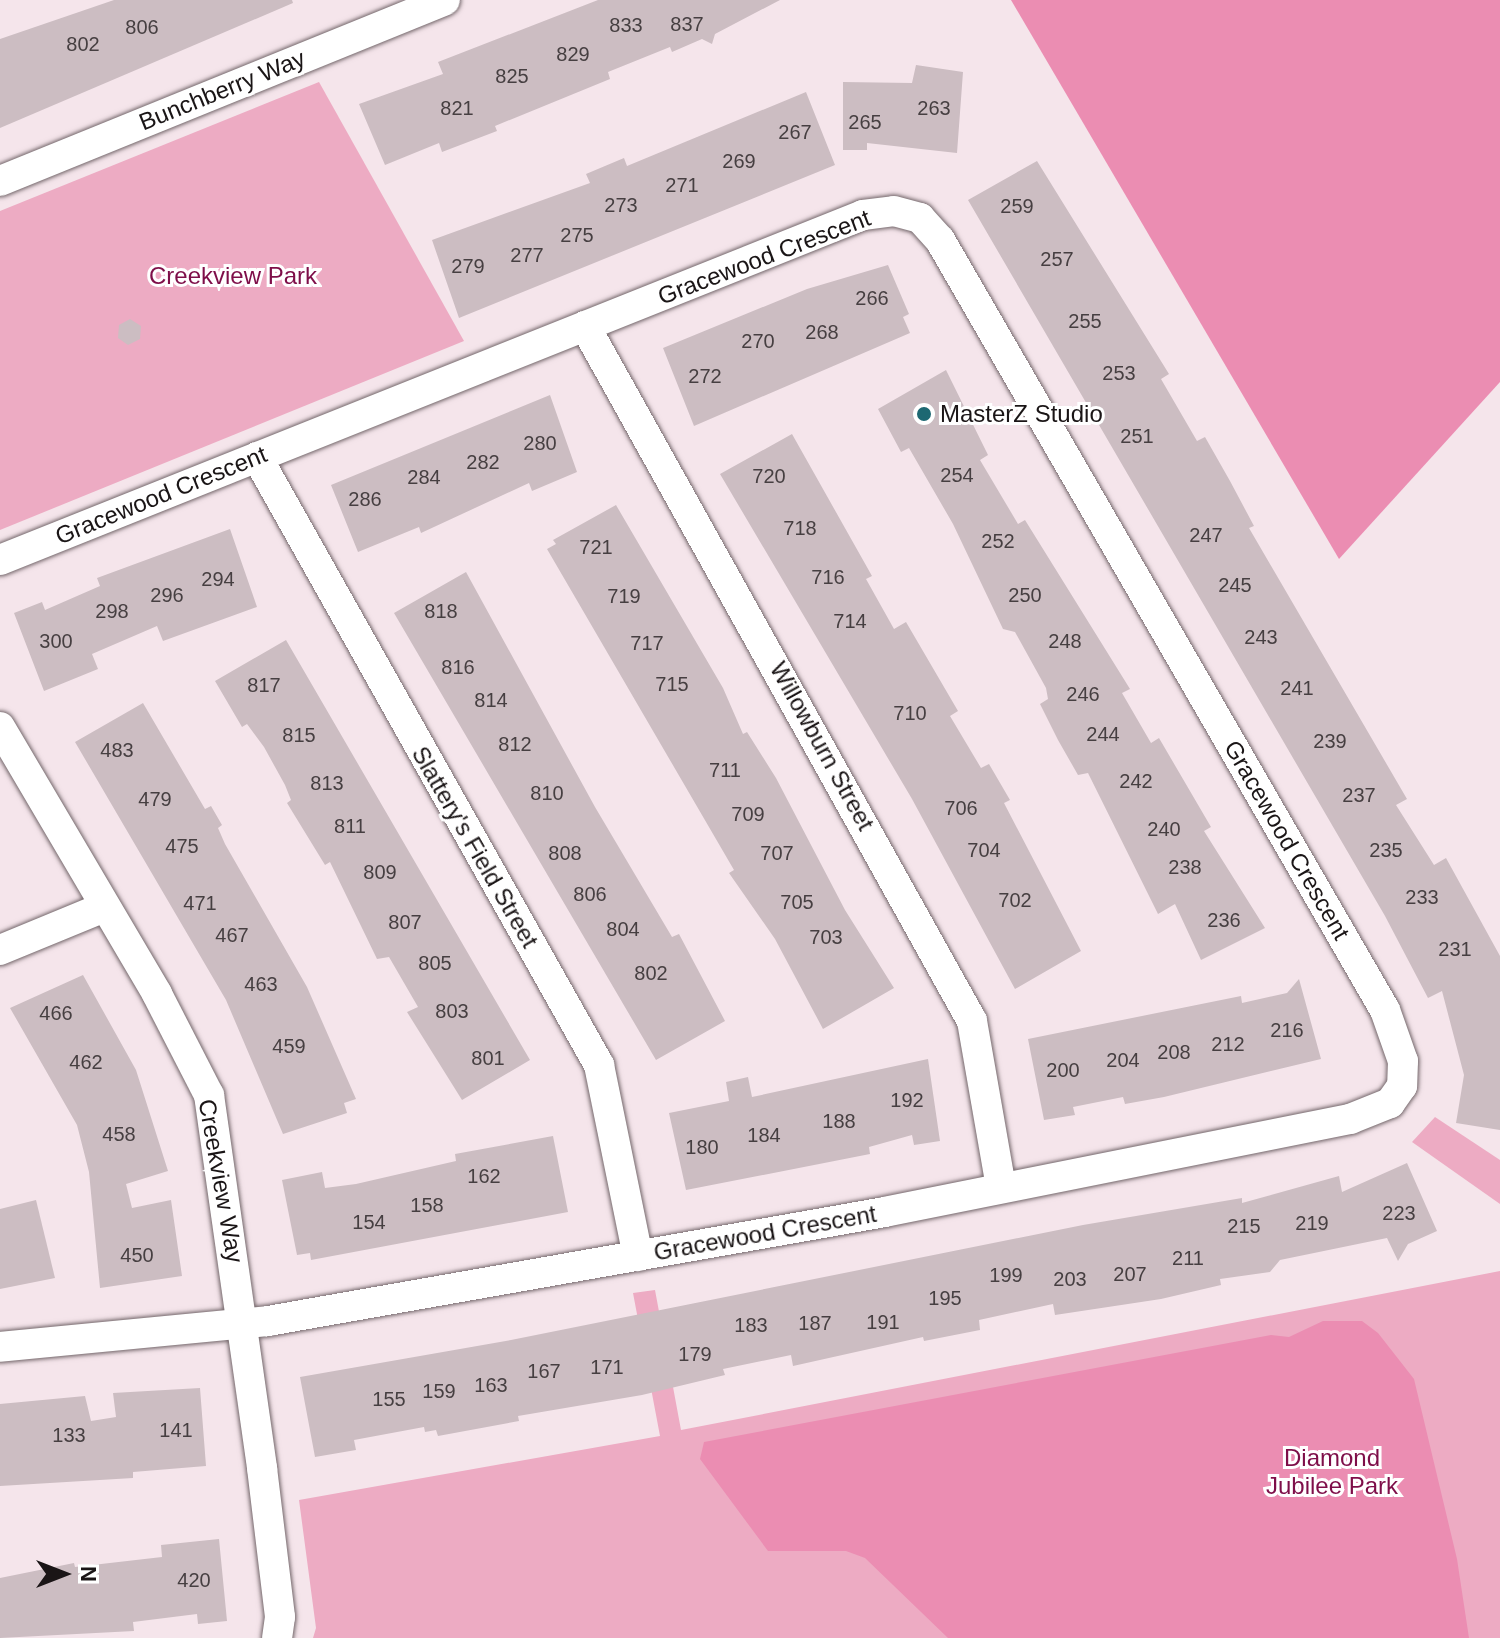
<!DOCTYPE html>
<style>
body{margin:0}
#map{position:relative;width:1500px;height:1638px;overflow:hidden;background:#f5e5eb;font-family:Helvetica,sans-serif}
div>[style]{position:absolute}
.green>*{inset:0;background:#edabc3}
.forest>*{inset:0;background:#eb8db2}
.building>*{inset:0;background:#ccbdc2}
.roads{filter:drop-shadow(0 0 2px #74676b) drop-shadow(0 0 2px #74676b)}
.minor>*{height:30px;margin:-15px;padding:0 15px;transform-origin:15px;border-radius:15px;background:#fff}
.dots>*{width:22px;height:22px;translate:-50% -50%;box-sizing:border-box;border:4px solid #fff;border-radius:50%}
span{translate:-50% -50%;white-space:nowrap;text-align:center;line-height:1.15;-webkit-text-stroke:6px #fff;paint-order:stroke}
.number-label{font-size:20px;color:#463f41}
.number-label span{-webkit-text-stroke-width:0}
.street-label{font-size:24px;color:#1a1516}
.park-label{font-size:24px;color:#7e0e49}
.poi-label{font-size:24px;color:#1a1516}
.left{translate:0 -50%;text-align:left}
.north{position:absolute;left:24px;top:1534px;width:80px;height:80px;-webkit-text-stroke:6px #fff;paint-order:stroke;rotate:90deg;font-size:22px;font-weight:700;line-height:32px;text-align:center;color:#1a1516}
.north::after{content:'';display:block;margin:auto;width:28px;height:36px;background:#1a1516;clip-path:polygon(50% 0,100% 100%,50% 72%,0 100%)}
</style>
<div id="map">
<div class="green">
<i style="clip-path:polygon(319px 82px,464px 341px,0 530px,0 211px)"></i>
<i style="clip-path:polygon(1435px 1117px,1500px 1160px,1500px 1204px,1412px 1142px)"></i>
<i style="clip-path:polygon(1500px 1271px,1500px 1638px,313px 1638px,316px 1628px,299px 1500px,660px 1436px,633px 1293px,655px 1290px,681px 1430px)"></i>
</div>
<div class="forest">
<i style="clip-path:polygon(1011px 0,1500px 0,1500px 382px,1339px 559px)"></i>
<i style="clip-path:polygon(1323px 1321px,1362px 1321px,1378px 1333px,1414px 1379px,1457px 1559px,1469px 1638px,948px 1638px,865px 1558px,846px 1551px,768px 1551px,700px 1459px,704px 1442px,1271px 1335px,1289px 1337px)"></i>
</div>
<div class="building">
<i style="clip-path:polygon(114px 0,292px 0,293px 3px,0 128px,0 39px)"></i>
<i style="clip-path:polygon(598px 0,780px 0,715px 34px,712px 44px,702px 39px,672px 52px,670px 47px,608px 72px,610px 79px,495px 126px,497px 131px,442px 152px,439px 143px,385px 165px,359px 104px,443px 74px,438px 62px)"></i>
<i style="clip-path:polygon(916px 65px,963px 72px,957px 153px,867px 143px,867px 150px,843px 150px,843px 82px,912px 83px)"></i>
<i style="clip-path:polygon(806px 92px,835px 165px,459px 318px,432px 240px,590px 183px,586px 174px,624px 158px,627px 166px)"></i>
<i style="clip-path:polygon(1037px 161px,1169px 374px,1161px 379px,1197px 441px,1205px 437px,1230px 481px,1254px 526px,1249px 528px,1407px 799px,1396px 805px,1434px 865px,1446px 858px,1500px 956px,1500px 1130px,1456px 1123px,1464px 1075px,1442px 991px,1428px 998px,1385px 916px,968px 200px)"></i>
<i style="clip-path:polygon(888px 265px,909px 314px,903px 317px,910px 333px,694px 426px,663px 348px,807px 289px)"></i>
<i style="clip-path:polygon(130px 319px,141px 326px,140px 339px,128px 345px,118px 338px,119px 325px)"></i>
<i style="clip-path:polygon(946px 370px,988px 455px,980px 460px,1018px 524px,1025px 520px,1130px 689px,1122px 693px,1151px 743px,1159px 738px,1211px 827px,1204px 831px,1265px 928px,1201px 960px,1175px 904px,1158px 914px,1088px 773px,1078px 775px,1058px 740px,1040px 704px,1048px 699px,1046px 688px,1015px 632px,1003px 629px,953px 524px,909px 448px,901px 452px,878px 409px)"></i>
<i style="clip-path:polygon(550px 395px,577px 472px,532px 491px,529px 483px,421px 533px,419px 527px,358px 552px,331px 485px)"></i>
<i style="clip-path:polygon(792px 434px,872px 576px,866px 579px,894px 629px,906px 622px,958px 711px,950px 716px,981px 768px,989px 764px,1010px 800px,1004px 803px,1081px 951px,1015px 989px,912px 799px,720px 474px)"></i>
<i style="clip-path:polygon(616px 505px,723px 688px,743px 734px,747px 732px,776px 778px,845px 910px,894px 988px,823px 1029px,775px 939px,729px 873px,734px 870px,547px 549px,556px 544px,553px 540px)"></i>
<i style="clip-path:polygon(230px 529px,257px 607px,163px 641px,157px 626px,92px 654px,98px 669px,44px 691px,14px 613px,42px 602px,45px 610px,100px 586px,97px 578px)"></i>
<i style="clip-path:polygon(466px 572px,595px 807px,672px 937px,679px 934px,725px 1021px,656px 1060px,394px 613px)"></i>
<i style="clip-path:polygon(286px 640px,530px 1060px,462px 1100px,407px 1012px,418px 1007px,389px 957px,377px 959px,330px 862px,325px 865px,287px 803px,291px 800px,285px 785px,264px 747px,247px 724px,242px 727px,215px 681px)"></i>
<i style="clip-path:polygon(143px 703px,205px 809px,211px 806px,222px 825px,218px 828px,225px 844px,307px 987px,356px 1099px,344px 1103px,347px 1113px,283px 1134px,226px 1000px,75px 742px)"></i>
<i style="clip-path:polygon(83px 975px,136px 1070px,168px 1171px,126px 1184px,132px 1208px,171px 1200px,182px 1276px,100px 1288px,89px 1172px,77px 1125px,10px 1008px)"></i>
<i style="clip-path:polygon(1299px 979px,1321px 1059px,1164px 1097px,1125px 1104px,1123px 1097px,1073px 1107px,1075px 1115px,1044px 1120px,1028px 1039px,1241px 996px,1242px 1003px,1287px 993px)"></i>
<i style="clip-path:polygon(928px 1059px,940px 1141px,914px 1145px,912px 1135px,869px 1147px,870px 1154px,686px 1190px,669px 1113px,729px 1101px,726px 1082px,748px 1077px,752px 1097px)"></i>
<i style="clip-path:polygon(553px 1136px,568px 1212px,311px 1260px,310px 1253px,297px 1255px,282px 1180px,322px 1172px,325px 1188px,356px 1184px,456px 1161px,455px 1154px)"></i>
<i style="clip-path:polygon(1407px 1163px,1437px 1231px,1408px 1244px,1398px 1261px,1387px 1238px,1280px 1260px,1270px 1272px,1220px 1279px,1221px 1285px,1161px 1299px,1055px 1315px,1053px 1304px,979px 1320px,980px 1330px,924px 1341px,923px 1337px,793px 1366px,791px 1355px,723px 1369px,725px 1375px,642px 1395px,518px 1416px,519px 1421px,438px 1436px,436px 1430px,425px 1432px,424px 1427px,354px 1440px,356px 1450px,315px 1457px,300px 1377px,511px 1340px,1083px 1225px,1242px 1198px,1242px 1203px,1339px 1176px,1342px 1192px)"></i>
<i style="clip-path:polygon(36px 1200px,55px 1278px,0 1289px,0 1209px)"></i>
<i style="clip-path:polygon(200px 1388px,206px 1466px,133px 1472px,133px 1478px,0 1486px,0 1404px,85px 1396px,91px 1421px,116px 1417px,113px 1393px)"></i>
<i style="clip-path:polygon(219px 1539px,227px 1621px,198px 1624px,197px 1614px,133px 1622px,134px 1631px,0 1638px,0 1578px,74px 1563px,75px 1567px,162px 1557px,161px 1545px)"></i>
</div>
<div class="roads">
<div class="minor">
<i style="left:0;top:181px;width:480px;rotate:-22.1deg"></i>
<i style="left:585px;top:326px;width:795px;rotate:60.89deg"></i>
<i style="left:972px;top:1021px;width:169px;rotate:80.1deg"></i>
<i style="left:257px;top:457px;width:698px;rotate:60.64deg"></i>
<i style="left:599px;top:1065px;width:195px;rotate:78.5deg"></i>
<i style="left:0;top:560px;width:929px;rotate:-21.79deg"></i>
<i style="left:863px;top:215px;width:31px;rotate:-7deg"></i>
<i style="left:894px;top:211px;width:27px;rotate:15deg"></i>
<i style="left:920px;top:218px;width:30px;rotate:48deg"></i>
<i style="left:940px;top:240px;width:889px;rotate:59.98deg"></i>
<i style="left:1385px;top:1010px;width:54px;rotate:70.6deg"></i>
<i style="left:1403px;top:1061px;width:25px;rotate:92deg"></i>
<i style="left:1402px;top:1086px;width:21px;rotate:125deg"></i>
<i style="left:1390px;top:1103px;width:43px;rotate:158.2deg"></i>
<i style="left:1350px;top:1119px;width:474px;rotate:168.7deg"></i>
<i style="left:885px;top:1212px;width:627px;rotate:169.98deg"></i>
<i style="left:268px;top:1321px;width:269px;rotate:174.5deg"></i>
<i style="left:0;top:727px;width:310px;rotate:59.5deg"></i>
<i style="left:157px;top:994px;width:114px;rotate:62.8deg"></i>
<i style="left:209px;top:1095px;width:377px;rotate:81.9deg"></i>
<i style="left:262px;top:1468px;width:150px;rotate:83.1deg"></i>
<i style="left:280px;top:1617px;width:21px;rotate:98deg"></i>
<i style="left:0;top:950px;width:110px;rotate:-22.4deg"></i>
</div>
</div>
<div class="dots">
<i style="left:924px;top:414px;background:#1d6872"></i>
</div>
<div class="number-label">
<span style="left:687px;top:24px">837</span>
<span style="left:626px;top:25px">833</span>
<span style="left:142px;top:27px">806</span>
<span style="left:83px;top:44px">802</span>
<span style="left:573px;top:54px">829</span>
<span style="left:512px;top:76px">825</span>
<span style="left:457px;top:108px">821</span>
<span style="left:934px;top:108px">263</span>
<span style="left:865px;top:122px">265</span>
<span style="left:795px;top:132px">267</span>
<span style="left:739px;top:161px">269</span>
<span style="left:682px;top:185px">271</span>
<span style="left:621px;top:205px">273</span>
<span style="left:1017px;top:206px">259</span>
<span style="left:577px;top:235px">275</span>
<span style="left:527px;top:255px">277</span>
<span style="left:1057px;top:259px">257</span>
<span style="left:468px;top:266px">279</span>
<span style="left:872px;top:298px">266</span>
<span style="left:1085px;top:321px">255</span>
<span style="left:822px;top:332px">268</span>
<span style="left:758px;top:341px">270</span>
<span style="left:1119px;top:373px">253</span>
<span style="left:705px;top:376px">272</span>
<span style="left:1137px;top:436px">251</span>
<span style="left:540px;top:443px">280</span>
<span style="left:483px;top:462px">282</span>
<span style="left:957px;top:475px">254</span>
<span style="left:769px;top:476px">720</span>
<span style="left:424px;top:477px">284</span>
<span style="left:365px;top:499px">286</span>
<span style="left:800px;top:528px">718</span>
<span style="left:1206px;top:535px">247</span>
<span style="left:998px;top:541px">252</span>
<span style="left:596px;top:547px">721</span>
<span style="left:828px;top:577px">716</span>
<span style="left:218px;top:579px">294</span>
<span style="left:1235px;top:585px">245</span>
<span style="left:167px;top:595px">296</span>
<span style="left:1025px;top:595px">250</span>
<span style="left:624px;top:596px">719</span>
<span style="left:112px;top:611px">298</span>
<span style="left:441px;top:611px">818</span>
<span style="left:850px;top:621px">714</span>
<span style="left:1261px;top:637px">243</span>
<span style="left:56px;top:641px">300</span>
<span style="left:1065px;top:641px">248</span>
<span style="left:647px;top:643px">717</span>
<span style="left:458px;top:667px">816</span>
<span style="left:672px;top:684px">715</span>
<span style="left:264px;top:685px">817</span>
<span style="left:1297px;top:688px">241</span>
<span style="left:1083px;top:694px">246</span>
<span style="left:491px;top:700px">814</span>
<span style="left:910px;top:713px">710</span>
<span style="left:1103px;top:734px">244</span>
<span style="left:299px;top:735px">815</span>
<span style="left:1330px;top:741px">239</span>
<span style="left:515px;top:744px">812</span>
<span style="left:117px;top:750px">483</span>
<span style="left:725px;top:770px">711</span>
<span style="left:1136px;top:781px">242</span>
<span style="left:327px;top:783px">813</span>
<span style="left:547px;top:793px">810</span>
<span style="left:1359px;top:795px">237</span>
<span style="left:155px;top:799px">479</span>
<span style="left:961px;top:808px">706</span>
<span style="left:748px;top:814px">709</span>
<span style="left:350px;top:826px">811</span>
<span style="left:1164px;top:829px">240</span>
<span style="left:182px;top:846px">475</span>
<span style="left:984px;top:850px">704</span>
<span style="left:1386px;top:850px">235</span>
<span style="left:565px;top:853px">808</span>
<span style="left:777px;top:853px">707</span>
<span style="left:1185px;top:867px">238</span>
<span style="left:380px;top:872px">809</span>
<span style="left:590px;top:894px">806</span>
<span style="left:1422px;top:897px">233</span>
<span style="left:1015px;top:900px">702</span>
<span style="left:797px;top:902px">705</span>
<span style="left:200px;top:903px">471</span>
<span style="left:1224px;top:920px">236</span>
<span style="left:405px;top:922px">807</span>
<span style="left:623px;top:929px">804</span>
<span style="left:232px;top:935px">467</span>
<span style="left:826px;top:937px">703</span>
<span style="left:1455px;top:949px">231</span>
<span style="left:435px;top:963px">805</span>
<span style="left:651px;top:973px">802</span>
<span style="left:261px;top:984px">463</span>
<span style="left:452px;top:1011px">803</span>
<span style="left:56px;top:1013px">466</span>
<span style="left:1287px;top:1030px">216</span>
<span style="left:1228px;top:1044px">212</span>
<span style="left:289px;top:1046px">459</span>
<span style="left:1174px;top:1052px">208</span>
<span style="left:488px;top:1058px">801</span>
<span style="left:1123px;top:1060px">204</span>
<span style="left:86px;top:1062px">462</span>
<span style="left:1063px;top:1070px">200</span>
<span style="left:907px;top:1100px">192</span>
<span style="left:839px;top:1121px">188</span>
<span style="left:119px;top:1134px">458</span>
<span style="left:764px;top:1135px">184</span>
<span style="left:702px;top:1147px">180</span>
<span style="left:484px;top:1176px">162</span>
<span style="left:427px;top:1205px">158</span>
<span style="left:1399px;top:1213px">223</span>
<span style="left:369px;top:1222px">154</span>
<span style="left:1312px;top:1223px">219</span>
<span style="left:1244px;top:1226px">215</span>
<span style="left:137px;top:1255px">450</span>
<span style="left:1188px;top:1258px">211</span>
<span style="left:1130px;top:1274px">207</span>
<span style="left:1006px;top:1275px">199</span>
<span style="left:1070px;top:1279px">203</span>
<span style="left:945px;top:1298px">195</span>
<span style="left:883px;top:1322px">191</span>
<span style="left:815px;top:1323px">187</span>
<span style="left:751px;top:1325px">183</span>
<span style="left:695px;top:1354px">179</span>
<span style="left:607px;top:1367px">171</span>
<span style="left:544px;top:1371px">167</span>
<span style="left:491px;top:1385px">163</span>
<span style="left:439px;top:1391px">159</span>
<span style="left:389px;top:1399px">155</span>
<span style="left:176px;top:1430px">141</span>
<span style="left:69px;top:1435px">133</span>
<span style="left:194px;top:1580px">420</span>
</div>
<div class="street-label">
<span style="left:222px;top:90px;rotate:-22deg">Bunchberry Way</span>
<span style="left:764px;top:257px;rotate:-21deg">Gracewood Crescent</span>
<span style="left:161px;top:495px;rotate:-22deg">Gracewood Crescent</span>
<span style="left:822px;top:746px;rotate:61deg">Willowburn Street</span>
<span style="left:1287px;top:840px;rotate:60deg">Gracewood Crescent</span>
<span style="left:475px;top:847px;rotate:60deg">Slattery's Field Street</span>
<span style="left:221px;top:1181px;rotate:80deg">Creekview Way</span>
<span style="left:765px;top:1233px;rotate:-10deg">Gracewood Crescent</span>
</div>
<div class="park-label">
<span style="left:233px;top:276px">Creekview Park</span>
<span style="left:1332px;top:1472px">Diamond<br>Jubilee Park</span>
</div>
<div class="poi-label">
<span class="left" style="left:940px;top:414px">MasterZ Studio</span>
</div>
<div class="north">N</div>
</div>
